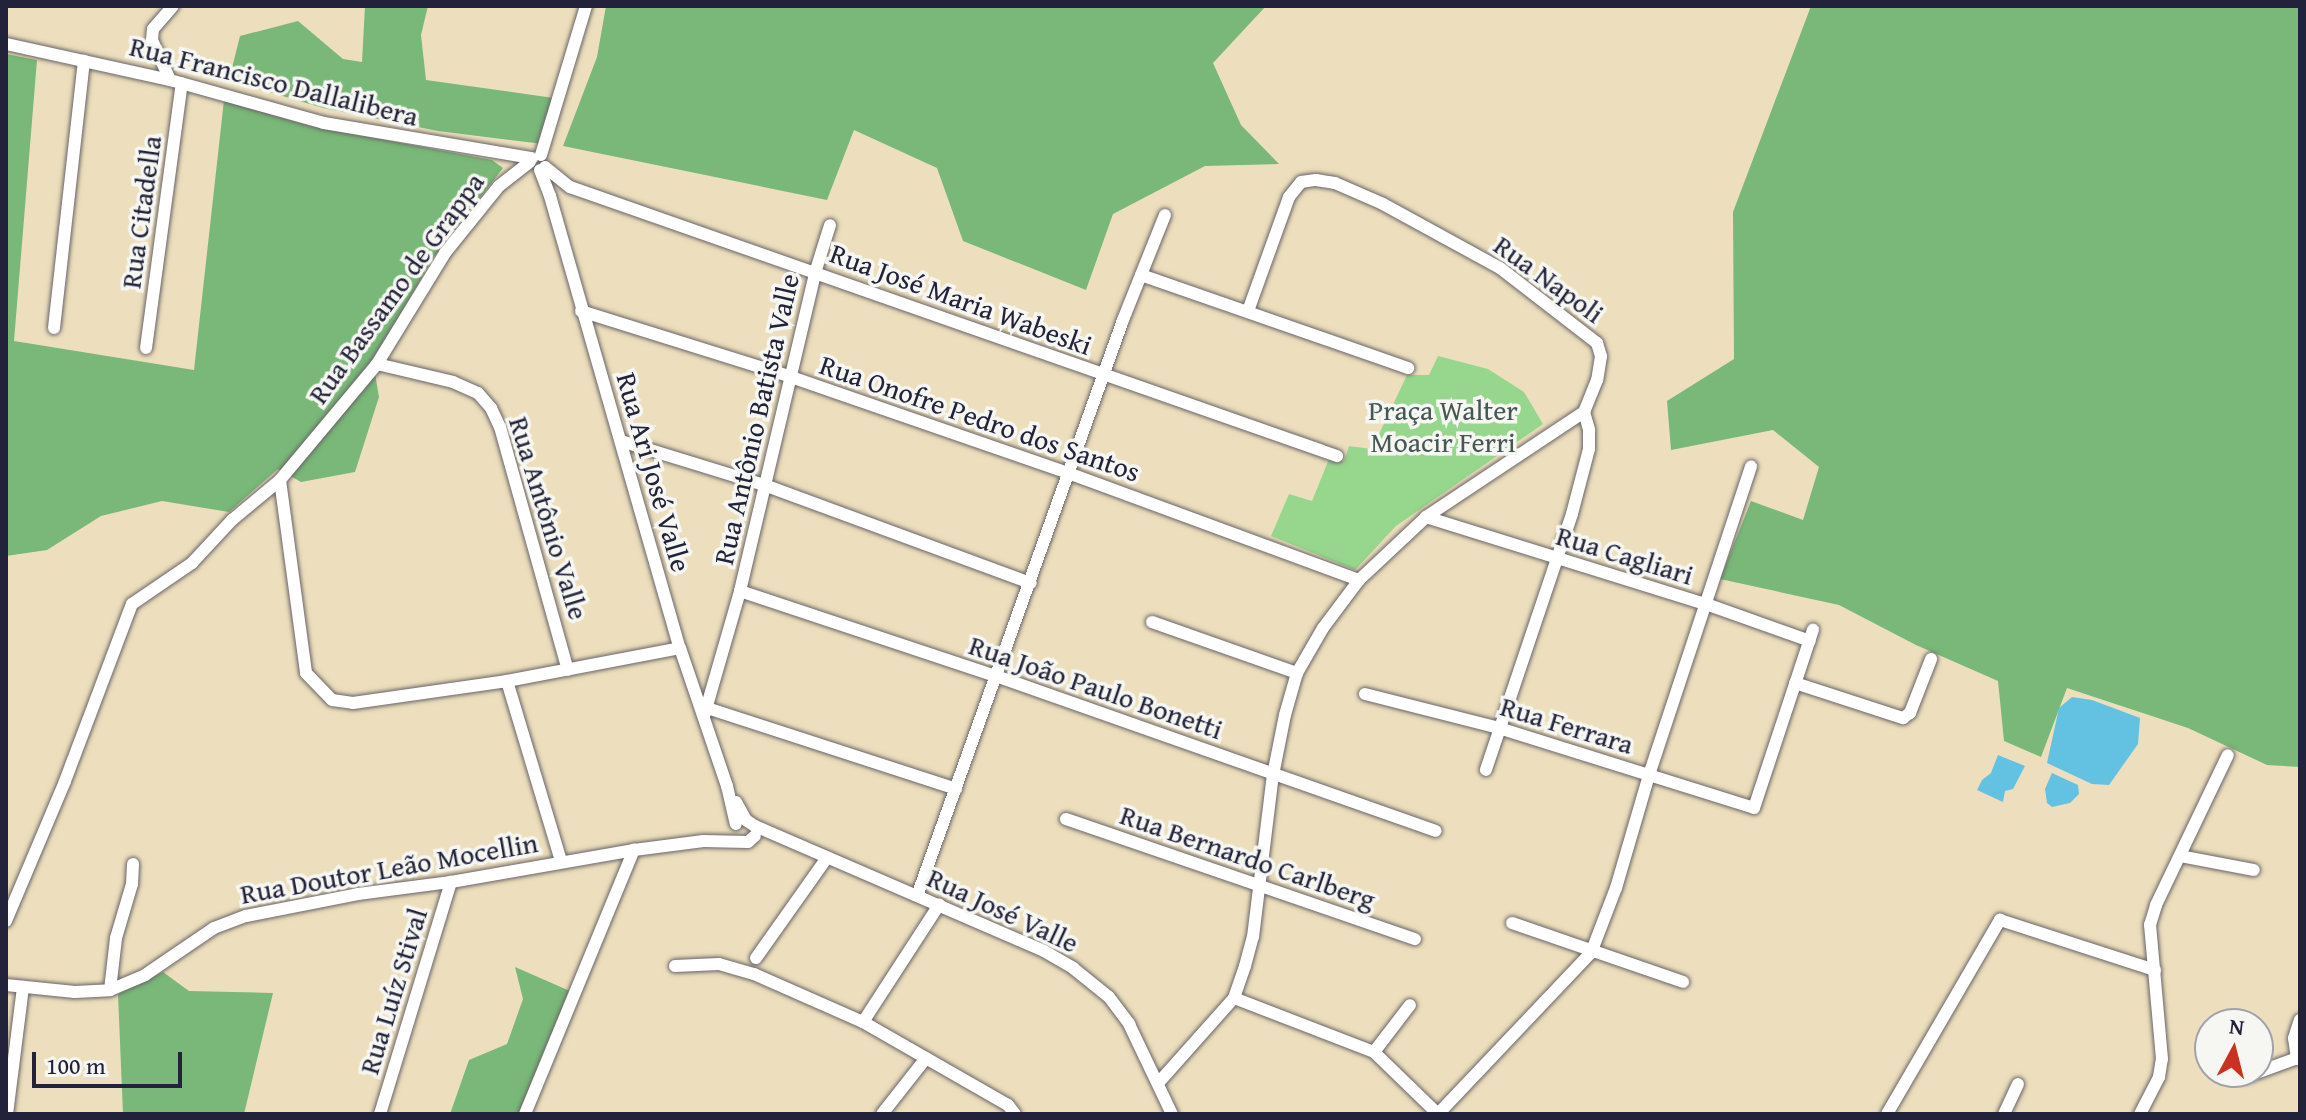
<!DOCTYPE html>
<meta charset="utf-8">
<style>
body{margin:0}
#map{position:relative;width:2306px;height:1120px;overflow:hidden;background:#eddfbd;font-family:"Gentium Book Plus",serif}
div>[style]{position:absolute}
.green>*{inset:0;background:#97d78d}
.forest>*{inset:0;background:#79b878}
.water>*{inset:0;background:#63c1e1}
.roads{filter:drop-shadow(0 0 2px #696468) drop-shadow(0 0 2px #696468)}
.minor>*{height:12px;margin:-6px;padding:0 6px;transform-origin:6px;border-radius:6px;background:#fff}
span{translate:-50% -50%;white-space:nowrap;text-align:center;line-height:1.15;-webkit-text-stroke:7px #f6f6f2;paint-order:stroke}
.street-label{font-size:28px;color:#22223b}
.park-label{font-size:28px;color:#455854}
.frame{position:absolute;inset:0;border:8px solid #22223b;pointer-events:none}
.north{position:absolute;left:2194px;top:1008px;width:80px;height:80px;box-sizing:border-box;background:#f6f6f2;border:2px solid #a1a1a9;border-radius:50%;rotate:7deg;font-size:22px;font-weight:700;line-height:32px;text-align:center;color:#22223b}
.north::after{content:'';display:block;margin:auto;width:28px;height:36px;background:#c8321e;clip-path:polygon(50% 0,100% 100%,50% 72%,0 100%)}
.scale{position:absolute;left:32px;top:1052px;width:150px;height:36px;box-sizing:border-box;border:4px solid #22223b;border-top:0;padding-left:10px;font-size:24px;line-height:28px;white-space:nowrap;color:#22223b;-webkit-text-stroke:6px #f6f6f2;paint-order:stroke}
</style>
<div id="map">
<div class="green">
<i style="clip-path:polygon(1438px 356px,1488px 369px,1524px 392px,1543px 424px,1396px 526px,1355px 570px,1271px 536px,1289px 494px,1312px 501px,1329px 459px,1344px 461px,1349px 446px,1372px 449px,1407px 375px,1429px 375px)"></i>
</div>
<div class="forest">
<i style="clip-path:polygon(365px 6px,428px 6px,421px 35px,426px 80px,554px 98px,543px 144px,438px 131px,323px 108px,229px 80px,240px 36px,298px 21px,343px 59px,362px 62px)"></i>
<i style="clip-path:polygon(606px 6px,1266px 6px,1213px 63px,1241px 125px,1279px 164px,1205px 166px,1113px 214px,1086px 290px,963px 241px,937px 168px,854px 130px,827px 200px,563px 146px,597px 57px)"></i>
<i style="clip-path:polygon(1811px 6px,2300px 6px,2300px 767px,2267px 765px,2188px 728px,2067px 688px,2041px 757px,2004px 741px,1998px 681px,1916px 645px,1839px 605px,1720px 579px,1751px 501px,1803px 520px,1819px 467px,1773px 430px,1671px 450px,1667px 401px,1734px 359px,1733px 212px)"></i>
<i style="clip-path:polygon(6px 54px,37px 60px,14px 341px,194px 370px,224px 100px,310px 126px,492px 160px,503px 168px,433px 258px,373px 362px,379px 397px,355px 472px,301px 482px,278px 469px,229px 512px,162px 501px,101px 516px,47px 550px,6px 556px)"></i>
<i style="clip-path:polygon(515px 967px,570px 991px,522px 1114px,450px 1114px,469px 1060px,507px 1044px,523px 999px)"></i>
<i style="clip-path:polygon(163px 972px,189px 991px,273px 993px,244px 1114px,123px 1114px,118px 994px)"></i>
</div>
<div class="water">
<i style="clip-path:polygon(2072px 697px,2092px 700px,2140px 718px,2138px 744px,2109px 785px,2092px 784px,2047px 763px,2059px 708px)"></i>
<i style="clip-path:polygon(1998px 755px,2025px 766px,2013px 789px,2005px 791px,2003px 802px,1977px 790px,1982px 780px,1991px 773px)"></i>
<i style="clip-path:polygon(2052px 773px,2078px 785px,2079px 794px,2070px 803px,2052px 807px,2047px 803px,2045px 789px)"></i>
</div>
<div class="roads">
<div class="minor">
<i style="left:6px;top:44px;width:168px;rotate:12.4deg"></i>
<i style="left:170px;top:80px;width:160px;rotate:15.6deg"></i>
<i style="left:324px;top:123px;width:211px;rotate:9.6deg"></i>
<i style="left:170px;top:80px;width:44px;rotate:-114.2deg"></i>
<i style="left:152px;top:40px;width:11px;rotate:-85deg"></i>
<i style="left:153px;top:29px;width:30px;rotate:-49deg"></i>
<i style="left:541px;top:155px;width:156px;rotate:-73.2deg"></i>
<i style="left:545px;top:167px;width:32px;rotate:39deg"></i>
<i style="left:570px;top:187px;width:813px;rotate:19.33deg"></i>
<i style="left:540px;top:170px;width:28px;rotate:69deg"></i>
<i style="left:550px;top:196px;width:470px;rotate:74deg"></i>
<i style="left:680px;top:648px;width:146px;rotate:71.2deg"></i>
<i style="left:727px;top:786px;width:39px;rotate:77deg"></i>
<i style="left:1141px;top:275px;width:283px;rotate:19.2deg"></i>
<i style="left:581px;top:311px;width:220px;rotate:17.4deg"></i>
<i style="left:791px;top:377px;width:293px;rotate:19.1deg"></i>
<i style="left:1068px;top:473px;width:310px;rotate:20.2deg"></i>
<i style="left:1248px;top:311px;width:121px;rotate:-70.2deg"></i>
<i style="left:1289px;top:197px;width:19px;rotate:-51deg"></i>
<i style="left:1301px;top:182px;width:15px;rotate:-8deg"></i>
<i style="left:1316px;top:180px;width:19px;rotate:9deg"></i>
<i style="left:1335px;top:183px;width:52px;rotate:23.6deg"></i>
<i style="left:1383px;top:204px;width:133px;rotate:28.7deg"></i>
<i style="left:1500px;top:268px;width:123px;rotate:37.7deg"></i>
<i style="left:1597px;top:343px;width:14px;rotate:73deg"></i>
<i style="left:1601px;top:356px;width:24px;rotate:99deg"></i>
<i style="left:1597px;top:380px;width:35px;rotate:112deg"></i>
<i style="left:1584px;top:412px;width:19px;rotate:74deg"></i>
<i style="left:1589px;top:430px;width:19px;rotate:90deg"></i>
<i style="left:1589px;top:449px;width:67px;rotate:104.7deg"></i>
<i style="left:1572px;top:514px;width:270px;rotate:108.6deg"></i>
<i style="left:54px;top:328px;width:269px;rotate:-83.6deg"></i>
<i style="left:146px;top:348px;width:267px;rotate:-82.3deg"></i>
<i style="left:377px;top:364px;width:78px;rotate:13.3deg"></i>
<i style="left:453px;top:382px;width:27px;rotate:24deg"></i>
<i style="left:478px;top:393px;width:20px;rotate:49deg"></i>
<i style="left:491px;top:408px;width:21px;rotate:65deg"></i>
<i style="left:500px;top:427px;width:252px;rotate:74.4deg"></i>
<i style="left:621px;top:441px;width:153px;rotate:17.1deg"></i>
<i style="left:767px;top:486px;width:281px;rotate:20.2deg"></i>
<i style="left:280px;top:480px;width:195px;rotate:82.3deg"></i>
<i style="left:306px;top:673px;width:37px;rotate:46deg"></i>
<i style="left:332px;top:700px;width:21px;rotate:8deg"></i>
<i style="left:353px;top:703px;width:156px;rotate:-8.1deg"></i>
<i style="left:507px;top:681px;width:176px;rotate:-10.8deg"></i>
<i style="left:1426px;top:517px;width:293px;rotate:17.3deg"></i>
<i style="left:1706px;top:604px;width:110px;rotate:19.6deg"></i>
<i style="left:740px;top:591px;width:270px;rotate:18.4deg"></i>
<i style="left:996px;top:676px;width:466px;rotate:19.4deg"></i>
<i style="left:1152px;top:622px;width:154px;rotate:19.4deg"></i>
<i style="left:507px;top:681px;width:188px;rotate:73.3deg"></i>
<i style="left:1795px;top:683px;width:114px;rotate:18deg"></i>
<i style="left:1903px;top:718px;width:9px;rotate:-36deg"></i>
<i style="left:1910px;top:713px;width:58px;rotate:-68.7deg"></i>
<i style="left:1365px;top:694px;width:138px;rotate:14.2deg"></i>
<i style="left:1499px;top:728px;width:267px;rotate:17.4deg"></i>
<i style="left:1754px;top:808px;width:188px;rotate:-71.7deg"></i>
<i style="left:707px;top:708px;width:262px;rotate:18deg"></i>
<i style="left:704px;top:716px;width:130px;rotate:-73.9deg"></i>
<i style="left:740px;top:591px;width:327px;rotate:-76.7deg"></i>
<i style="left:815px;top:273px;width:50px;rotate:-72.6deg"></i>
<i style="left:736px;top:802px;width:21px;rotate:61deg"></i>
<i style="left:746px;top:820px;width:11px;rotate:34deg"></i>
<i style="left:755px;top:826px;width:315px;rotate:23.4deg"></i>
<i style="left:1044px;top:951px;width:34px;rotate:30deg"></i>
<i style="left:1073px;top:968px;width:46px;rotate:38.9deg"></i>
<i style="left:1109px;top:997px;width:34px;rotate:53deg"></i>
<i style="left:1129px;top:1024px;width:100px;rotate:64.5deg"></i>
<i style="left:1066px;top:819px;width:369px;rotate:19deg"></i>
<i style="left:2180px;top:856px;width:75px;rotate:10.7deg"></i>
<i style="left:917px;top:896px;width:612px;rotate:-70.32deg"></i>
<i style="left:1123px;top:320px;width:113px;rotate:-68.2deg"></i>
<i style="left:6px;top:921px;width:152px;rotate:-67.1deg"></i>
<i style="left:65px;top:781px;width:189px;rotate:-69.3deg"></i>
<i style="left:132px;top:604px;width:73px;rotate:-34.3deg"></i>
<i style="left:192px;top:563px;width:59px;rotate:-47.1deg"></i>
<i style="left:232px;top:520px;width:62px;rotate:-39.8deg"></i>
<i style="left:280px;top:480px;width:151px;rotate:-50.1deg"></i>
<i style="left:377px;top:364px;width:130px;rotate:-58.5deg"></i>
<i style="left:445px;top:253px;width:86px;rotate:-51.1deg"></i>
<i style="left:499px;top:186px;width:39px;rotate:-38deg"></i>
<i style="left:1512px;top:923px;width:181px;rotate:19deg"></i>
<i style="left:756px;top:958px;width:121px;rotate:-54.7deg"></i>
<i style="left:675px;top:966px;width:44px;rotate:-2.6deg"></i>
<i style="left:719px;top:964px;width:36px;rotate:16deg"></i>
<i style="left:754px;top:974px;width:119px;rotate:23.8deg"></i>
<i style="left:863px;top:1022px;width:167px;rotate:29.8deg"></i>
<i style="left:1008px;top:1105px;width:11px;rotate:52deg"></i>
<i style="left:6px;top:985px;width:69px;rotate:5.8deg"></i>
<i style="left:75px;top:992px;width:35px;rotate:-3deg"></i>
<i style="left:110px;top:990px;width:38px;rotate:-23deg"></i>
<i style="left:145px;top:975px;width:83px;rotate:-34.3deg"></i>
<i style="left:214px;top:928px;width:34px;rotate:-21deg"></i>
<i style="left:246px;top:916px;width:114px;rotate:-11.1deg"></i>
<i style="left:358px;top:894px;width:94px;rotate:-7.4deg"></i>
<i style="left:451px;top:882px;width:186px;rotate:-9.9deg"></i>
<i style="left:634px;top:850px;width:70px;rotate:-7.4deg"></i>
<i style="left:703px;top:841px;width:45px;rotate:1.3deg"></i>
<i style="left:748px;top:842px;width:9px;rotate:-41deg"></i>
<i style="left:110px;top:990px;width:52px;rotate:-83.4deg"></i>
<i style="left:116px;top:938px;width:56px;rotate:-73.5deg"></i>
<i style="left:132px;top:884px;width:20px;rotate:-87deg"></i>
<i style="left:1234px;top:998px;width:150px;rotate:21.1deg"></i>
<i style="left:1374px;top:1052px;width:89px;rotate:44.1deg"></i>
<i style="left:863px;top:1022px;width:140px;rotate:-57deg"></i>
<i style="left:1374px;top:1052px;width:59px;rotate:-52.5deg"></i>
<i style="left:2297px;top:1059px;width:21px;rotate:-98deg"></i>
<i style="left:2294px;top:1038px;width:19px;rotate:-72deg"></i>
<i style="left:2245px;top:1077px;width:59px;rotate:-20deg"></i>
<i style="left:1160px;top:1081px;width:111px;rotate:-48.3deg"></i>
<i style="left:1234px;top:998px;width:34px;rotate:-71deg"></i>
<i style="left:1245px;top:966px;width:30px;rotate:-75deg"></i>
<i style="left:1253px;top:937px;width:163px;rotate:-83deg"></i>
<i style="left:1273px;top:775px;width:61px;rotate:-78.7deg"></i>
<i style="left:1285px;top:715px;width:44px;rotate:-74.1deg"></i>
<i style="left:1297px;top:673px;width:52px;rotate:-60deg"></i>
<i style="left:1323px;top:628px;width:60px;rotate:-53.1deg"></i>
<i style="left:1359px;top:580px;width:92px;rotate:-43.2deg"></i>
<i style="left:1426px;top:517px;width:190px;rotate:-33.6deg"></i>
<i style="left:7px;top:1114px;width:128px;rotate:-82.8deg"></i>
<i style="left:380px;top:1114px;width:243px;rotate:-73deg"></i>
<i style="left:525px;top:1114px;width:286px;rotate:-67.6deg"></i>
<i style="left:882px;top:1114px;width:71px;rotate:-51.8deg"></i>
<i style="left:1438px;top:1114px;width:222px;rotate:-46.5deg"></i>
<i style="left:1591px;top:953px;width:70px;rotate:-69deg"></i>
<i style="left:1616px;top:888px;width:118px;rotate:-73.7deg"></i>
<i style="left:1649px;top:775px;width:325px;rotate:-71.7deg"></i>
<i style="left:1887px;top:1114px;width:225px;rotate:-59.8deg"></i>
<i style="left:2000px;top:920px;width:163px;rotate:17.9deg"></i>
<i style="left:2004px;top:1114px;width:33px;rotate:-65deg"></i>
<i style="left:2140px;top:1114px;width:42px;rotate:-62.8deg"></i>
<i style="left:2159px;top:1077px;width:18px;rotate:-81deg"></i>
<i style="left:2162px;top:1059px;width:135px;rotate:-95.1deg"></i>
<i style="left:2150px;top:925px;width:21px;rotate:-73deg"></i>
<i style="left:2156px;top:905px;width:166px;rotate:-64.4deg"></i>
</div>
</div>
<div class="street-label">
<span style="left:274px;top:81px;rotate:14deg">Rua Francisco Dallalibera</span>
<span style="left:141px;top:212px;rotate:-82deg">Rua Citadella</span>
<span style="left:1549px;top:279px;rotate:36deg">Rua Napoli</span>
<span style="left:396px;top:288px;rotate:-54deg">Rua Bassamo de Grappa</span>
<span style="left:961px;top:299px;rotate:20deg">Rua José Maria Wabeski</span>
<span style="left:980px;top:418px;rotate:19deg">Rua Onofre Pedro dos Santos</span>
<span style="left:756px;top:419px;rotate:-77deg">Rua Antônio Batista Valle</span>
<span style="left:654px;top:472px;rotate:74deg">Rua Ari José Valle</span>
<span style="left:549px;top:518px;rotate:73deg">Rua Antônio Valle</span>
<span style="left:1625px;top:555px;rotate:17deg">Rua Cagliari</span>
<span style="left:1096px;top:687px;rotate:19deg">Rua João Paulo Bonetti</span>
<span style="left:1567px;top:725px;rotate:17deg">Rua Ferrara</span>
<span style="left:1248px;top:857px;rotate:19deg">Rua Bernardo Carlberg</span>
<span style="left:389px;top:868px;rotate:-10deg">Rua Doutor Leão Mocellin</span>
<span style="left:1003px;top:910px;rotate:25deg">Rua José Valle</span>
<span style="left:393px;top:991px;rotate:-73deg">Rua Luíz Stival</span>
</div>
<div class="park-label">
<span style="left:1443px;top:426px">Praça Walter<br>Moacir Ferri</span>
</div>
<div class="frame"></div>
<div class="north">N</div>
<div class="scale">100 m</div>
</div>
